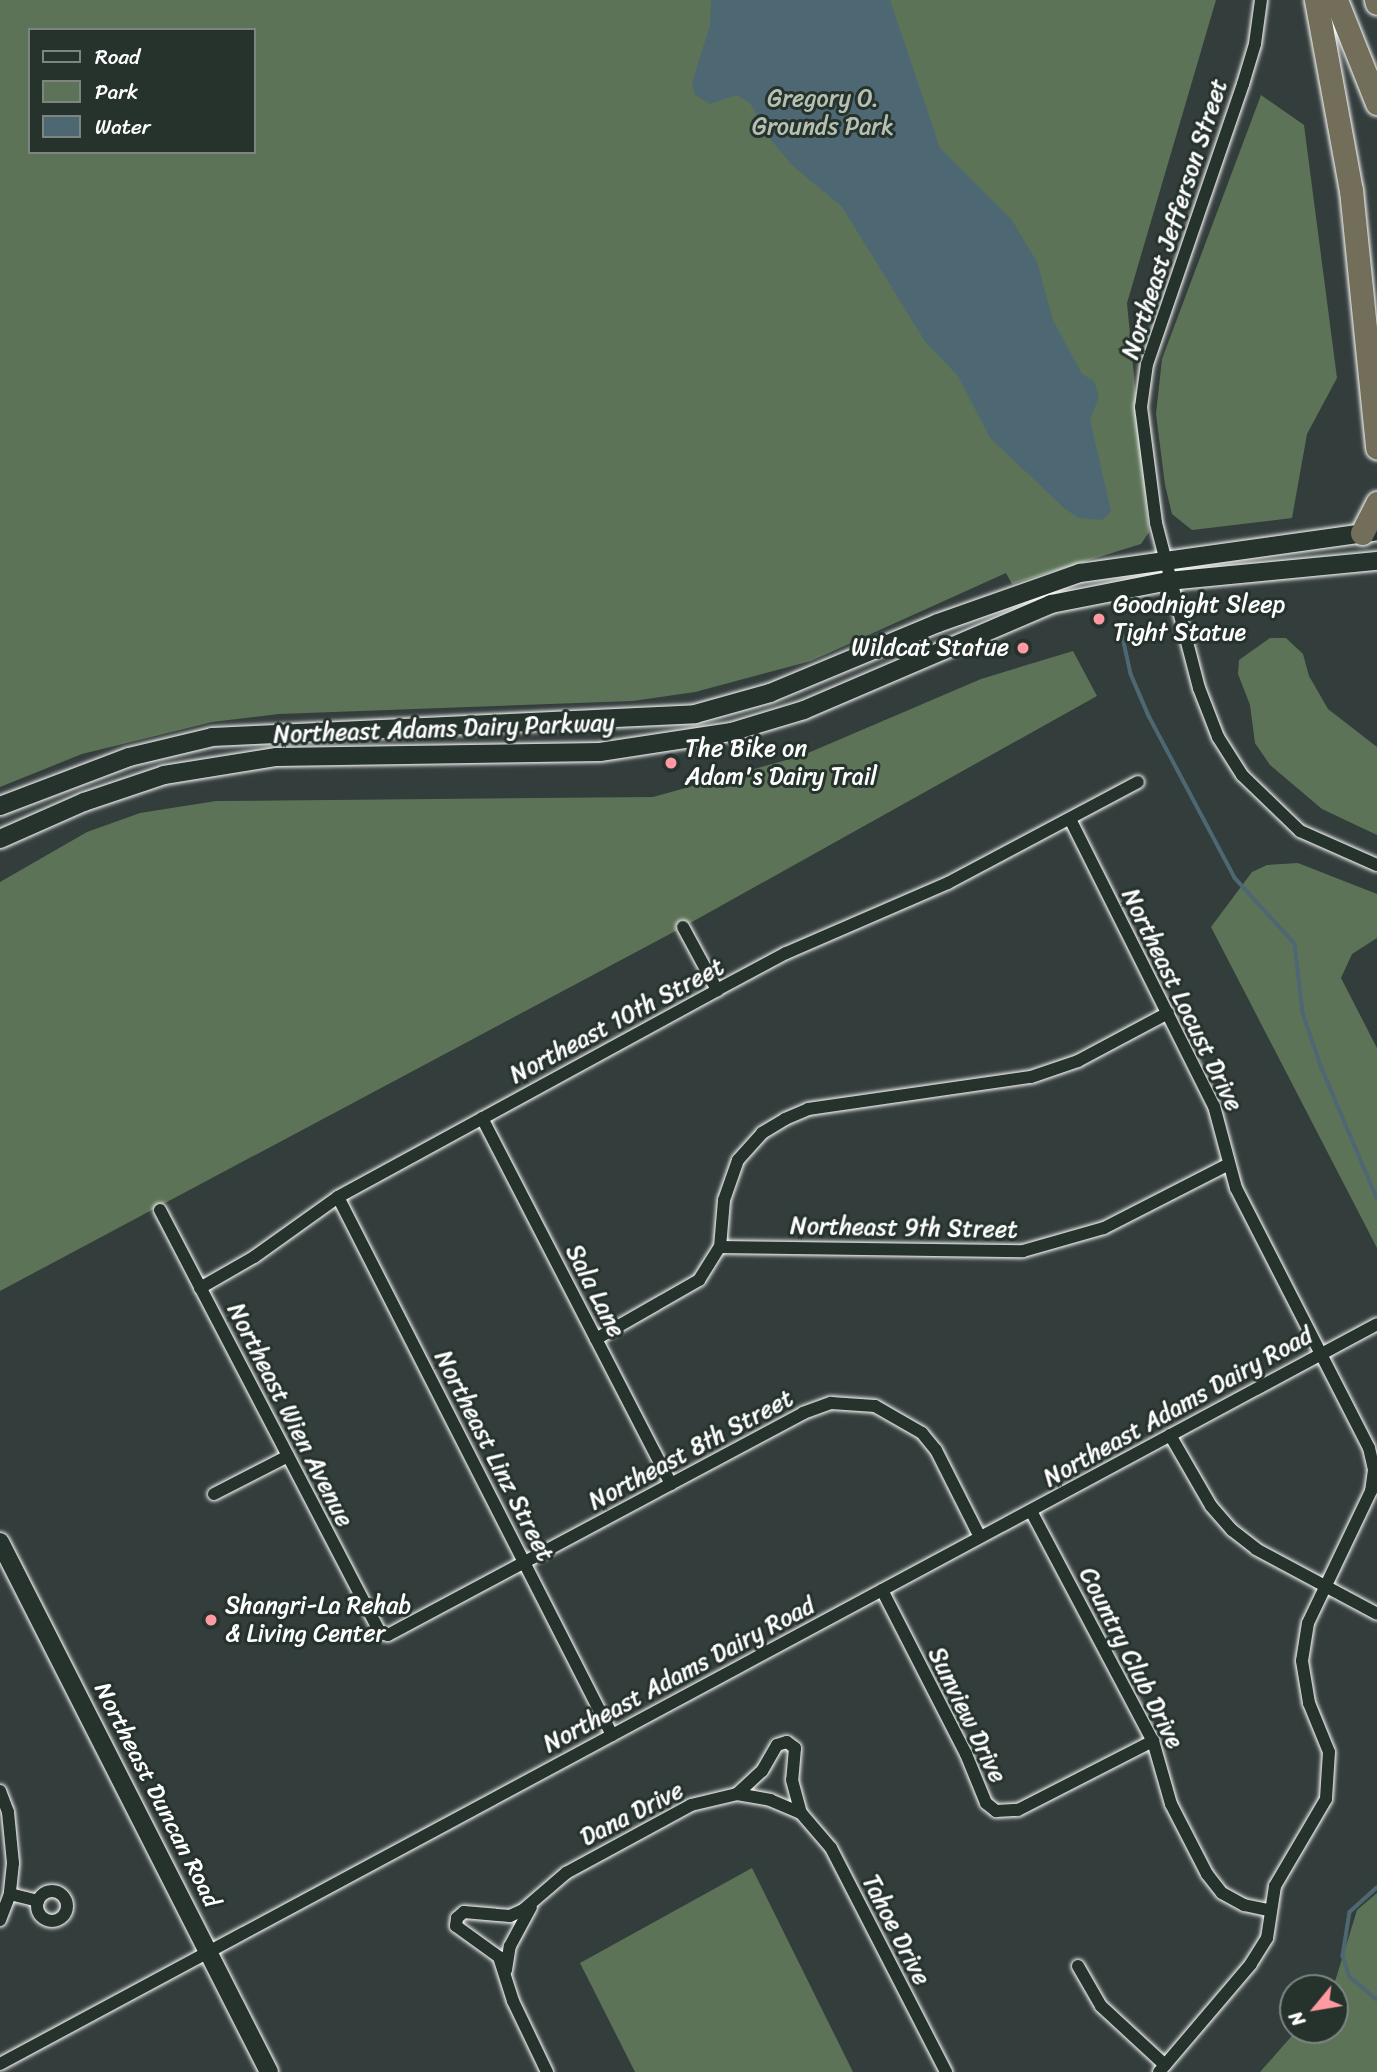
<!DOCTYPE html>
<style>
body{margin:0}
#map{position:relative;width:1377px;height:2072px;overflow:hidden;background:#333d3b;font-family:Sriracha,sans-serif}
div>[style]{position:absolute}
.green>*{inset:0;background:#5c7357}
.water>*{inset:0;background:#4e6873}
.stream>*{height:3.5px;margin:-1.75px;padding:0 1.75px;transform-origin:1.75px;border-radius:1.75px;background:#4e6873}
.roads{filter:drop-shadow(0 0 2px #fff) drop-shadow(0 0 2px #fff)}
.street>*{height:12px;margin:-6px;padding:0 6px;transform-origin:6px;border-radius:6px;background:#26332d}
.street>.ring{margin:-6px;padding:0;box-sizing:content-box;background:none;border:12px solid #26332d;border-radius:50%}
.secondary>*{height:18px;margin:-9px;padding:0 9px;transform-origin:9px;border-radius:9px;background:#26332d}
.highway>*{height:23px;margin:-11.5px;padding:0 11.5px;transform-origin:11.5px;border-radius:11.5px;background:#726e59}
.dots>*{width:19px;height:19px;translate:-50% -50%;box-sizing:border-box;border:4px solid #26332d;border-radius:50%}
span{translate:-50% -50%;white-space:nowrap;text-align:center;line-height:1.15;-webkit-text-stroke:6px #26332d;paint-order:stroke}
.park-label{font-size:24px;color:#b6c0b3}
.street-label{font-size:24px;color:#fff}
.poi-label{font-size:24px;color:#fff}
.left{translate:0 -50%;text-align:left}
.right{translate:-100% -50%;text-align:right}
.legend{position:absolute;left:28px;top:28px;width:228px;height:126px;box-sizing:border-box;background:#26332d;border:2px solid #7d8581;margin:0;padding:9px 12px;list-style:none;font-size:21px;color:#fff}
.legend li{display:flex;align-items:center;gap:14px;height:35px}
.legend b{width:35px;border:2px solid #7d8581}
.north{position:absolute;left:1279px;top:1974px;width:70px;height:70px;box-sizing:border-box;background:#26332d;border:2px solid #7d8581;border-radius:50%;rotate:240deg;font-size:19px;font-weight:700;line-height:28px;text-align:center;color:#fff}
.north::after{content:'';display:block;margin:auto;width:24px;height:32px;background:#ff9aa2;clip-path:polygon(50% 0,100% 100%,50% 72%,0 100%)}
</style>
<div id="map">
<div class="green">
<i style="clip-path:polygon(evenodd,0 0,1216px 0,1127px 303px,1149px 532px,1141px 544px,1012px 584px,1006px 573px,811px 661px,695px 692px,633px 701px,279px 714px,212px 722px,82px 754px,0 787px,0 0,30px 30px,254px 30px,254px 152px,30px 152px,30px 30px)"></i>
<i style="clip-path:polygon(1261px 95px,1304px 125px,1337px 378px,1307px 434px,1292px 518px,1192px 530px,1172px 514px,1165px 485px,1156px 414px,1162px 359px)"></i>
<i style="clip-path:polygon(1270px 638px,1286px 638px,1303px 654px,1309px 676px,1328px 709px,1377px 747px,1377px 835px,1322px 809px,1270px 765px,1255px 743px,1250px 705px,1238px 674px,1239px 660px)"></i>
<i style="clip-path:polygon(1073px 651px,1097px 696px,683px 927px,0 1291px,0 882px,87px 832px,140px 813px,216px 801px,653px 797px,801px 756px,981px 679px)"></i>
<i style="clip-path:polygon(1298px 863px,1377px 894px,1377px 938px,1352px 954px,1341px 978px,1377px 1048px,1377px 1248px,1211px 927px,1252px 872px,1267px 865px)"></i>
<i style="clip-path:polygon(752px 1868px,853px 2072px,635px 2072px,580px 1963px)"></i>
<i style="clip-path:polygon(1377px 1893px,1377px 2072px,1260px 2072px,1297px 2030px,1335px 2030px,1333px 1988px,1357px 1910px)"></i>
</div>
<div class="water">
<i style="clip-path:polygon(711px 0,890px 0,940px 148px,1012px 220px,1037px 262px,1053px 320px,1082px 374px,1094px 381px,1099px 397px,1090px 420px,1111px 511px,1102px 520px,1078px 518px,1064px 508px,990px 438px,958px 376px,926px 343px,842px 207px,792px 165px,770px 139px,750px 103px,736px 95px,710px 104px,695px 95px,692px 83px,710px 25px)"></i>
</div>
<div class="stream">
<i style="left:1122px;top:633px;width:42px;rotate:77.6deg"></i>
<i style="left:1131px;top:674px;width:46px;rotate:66.8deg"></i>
<i style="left:1149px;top:716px;width:183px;rotate:62deg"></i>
<i style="left:1235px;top:878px;width:89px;rotate:47.7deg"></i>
<i style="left:1295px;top:944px;width:69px;rotate:83.4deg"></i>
<i style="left:1303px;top:1013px;width:56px;rotate:71.2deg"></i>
<i style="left:1321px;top:1066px;width:143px;rotate:67deg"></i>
<i style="left:1377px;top:1888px;width:36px;rotate:138deg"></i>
<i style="left:1350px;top:1912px;width:45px;rotate:99deg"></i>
<i style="left:1343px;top:1956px;width:22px;rotate:72deg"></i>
<i style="left:1350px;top:1977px;width:35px;rotate:40deg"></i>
</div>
<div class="roads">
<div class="street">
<i style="left:1261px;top:0;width:44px;rotate:97.8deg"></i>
<i style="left:1255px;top:44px;width:42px;rotate:106.7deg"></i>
<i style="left:1243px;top:84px;width:296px;rotate:108.9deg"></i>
<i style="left:1147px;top:364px;width:43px;rotate:97.9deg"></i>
<i style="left:1141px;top:407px;width:117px;rotate:82.6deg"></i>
<i style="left:1156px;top:523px;width:171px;rotate:75.4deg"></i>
<i style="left:1199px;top:688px;width:53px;rotate:68.8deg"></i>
<i style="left:1218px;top:737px;width:45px;rotate:57.7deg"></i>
<i style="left:1242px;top:775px;width:81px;rotate:44deg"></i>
<i style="left:1300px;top:831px;width:84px;rotate:23.8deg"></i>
<i style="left:1070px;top:819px;width:321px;rotate:63.4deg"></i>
<i style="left:1214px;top:1106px;width:85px;rotate:75deg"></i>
<i style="left:1236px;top:1188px;width:292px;rotate:62.9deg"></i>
<i style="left:1369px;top:1448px;width:23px;rotate:77deg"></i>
<i style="left:1374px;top:1470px;width:21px;rotate:98deg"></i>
<i style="left:1371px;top:1491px;width:146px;rotate:115.5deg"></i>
<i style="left:1308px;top:1623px;width:38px;rotate:99deg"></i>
<i style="left:1302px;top:1661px;width:43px;rotate:80.5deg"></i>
<i style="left:1309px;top:1703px;width:53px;rotate:67.8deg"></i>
<i style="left:1329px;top:1752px;width:47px;rotate:93.7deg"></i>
<i style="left:1326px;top:1799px;width:101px;rotate:120.4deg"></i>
<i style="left:1275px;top:1886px;width:53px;rotate:98.7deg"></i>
<i style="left:1267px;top:1938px;width:31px;rotate:122deg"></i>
<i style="left:1251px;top:1964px;width:142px;rotate:130.4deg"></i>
<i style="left:683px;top:927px;width:72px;rotate:61.6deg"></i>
<i style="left:482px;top:1118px;width:412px;rotate:62.7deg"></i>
<i style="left:338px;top:1197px;width:604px;rotate:63.01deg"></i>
<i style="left:160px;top:1210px;width:477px;rotate:62.5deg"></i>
<i style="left:720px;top:1247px;width:303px;rotate:0.8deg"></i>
<i style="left:1023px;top:1251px;width:84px;rotate:-15.9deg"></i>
<i style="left:1104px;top:1228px;width:138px;rotate:-27.1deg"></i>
<i style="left:200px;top:1288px;width:62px;rotate:-29.9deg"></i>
<i style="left:254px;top:1257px;width:103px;rotate:-35.5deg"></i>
<i style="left:338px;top:1197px;width:432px;rotate:-28.6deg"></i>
<i style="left:717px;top:990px;width:78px;rotate:-28.2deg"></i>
<i style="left:786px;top:953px;width:176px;rotate:-23.4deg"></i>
<i style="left:948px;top:883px;width:215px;rotate:-28deg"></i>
<i style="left:596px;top:1339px;width:119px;rotate:-29.8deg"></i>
<i style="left:699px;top:1280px;width:39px;rotate:-58deg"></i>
<i style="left:720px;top:1247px;width:47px;rotate:-85.1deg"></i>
<i style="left:724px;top:1200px;width:42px;rotate:-70.7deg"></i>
<i style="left:738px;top:1160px;width:36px;rotate:-48deg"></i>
<i style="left:762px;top:1133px;width:27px;rotate:-31deg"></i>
<i style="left:785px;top:1119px;width:25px;rotate:-23deg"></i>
<i style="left:808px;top:1109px;width:225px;rotate:-8.2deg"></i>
<i style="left:1031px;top:1077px;width:50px;rotate:-18.8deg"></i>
<i style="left:1078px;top:1061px;width:102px;rotate:-28.1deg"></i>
<i style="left:1170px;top:1435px;width:82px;rotate:60deg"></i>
<i style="left:1211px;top:1506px;width:32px;rotate:49deg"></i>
<i style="left:1232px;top:1530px;width:31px;rotate:38deg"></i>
<i style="left:1256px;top:1549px;width:137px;rotate:28.2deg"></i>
<i style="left:214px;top:1494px;width:83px;rotate:-27.2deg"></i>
<i style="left:1031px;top:1511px;width:260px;rotate:62.1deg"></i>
<i style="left:1153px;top:1741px;width:66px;rotate:74.1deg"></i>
<i style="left:1171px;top:1804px;width:79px;rotate:62.8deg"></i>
<i style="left:1207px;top:1874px;width:24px;rotate:52deg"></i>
<i style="left:1222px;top:1893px;width:25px;rotate:29deg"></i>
<i style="left:1244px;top:1905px;width:25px;rotate:12deg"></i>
<i style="left:882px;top:1590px;width:184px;rotate:62.9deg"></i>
<i style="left:966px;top:1754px;width:53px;rotate:67.8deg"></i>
<i style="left:986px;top:1803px;width:13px;rotate:39deg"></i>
<i style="left:996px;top:1811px;width:22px;rotate:-3deg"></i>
<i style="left:1018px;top:1810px;width:152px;rotate:-27.1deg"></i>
<i style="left:380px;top:1633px;width:8px;rotate:14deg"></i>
<i style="left:388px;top:1635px;width:471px;rotate:-28.1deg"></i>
<i style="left:803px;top:1413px;width:30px;rotate:-20deg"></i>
<i style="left:831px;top:1403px;width:44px;rotate:3.9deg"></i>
<i style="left:875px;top:1406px;width:54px;rotate:29.9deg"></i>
<i style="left:922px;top:1433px;width:22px;rotate:51deg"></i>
<i style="left:936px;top:1450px;width:97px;rotate:63.2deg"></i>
<i style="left:0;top:1791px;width:22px;rotate:69deg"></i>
<i style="left:8px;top:1812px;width:51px;rotate:84.4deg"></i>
<i style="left:13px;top:1863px;width:31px;rotate:96deg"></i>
<i style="left:10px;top:1894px;width:28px;rotate:111deg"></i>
<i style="left:737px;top:1794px;width:34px;rotate:10deg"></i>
<i style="left:770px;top:1800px;width:34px;rotate:23deg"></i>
<i class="ring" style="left:37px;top:1891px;width:18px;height:18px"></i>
<i style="left:10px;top:1894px;width:29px;rotate:14deg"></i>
<i style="left:1078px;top:1966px;width:46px;rotate:60.1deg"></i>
<i style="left:1101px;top:2006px;width:87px;rotate:42.7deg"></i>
<i style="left:506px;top:1970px;width:24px;rotate:-81deg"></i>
<i style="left:510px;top:1946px;width:44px;rotate:-61.7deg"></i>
<i style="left:0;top:2064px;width:1563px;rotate:-28.25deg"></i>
<i style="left:547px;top:2072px;width:79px;rotate:-115.6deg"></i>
<i style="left:513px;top:2001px;width:46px;rotate:-107.7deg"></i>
<i style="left:499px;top:1957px;width:53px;rotate:-144.2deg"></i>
<i style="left:456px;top:1926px;width:8px;rotate:-83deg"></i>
<i style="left:457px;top:1918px;width:9px;rotate:-41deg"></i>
<i style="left:464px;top:1912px;width:46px;rotate:5deg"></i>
<i style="left:510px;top:1916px;width:14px;rotate:-25deg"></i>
<i style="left:523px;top:1910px;width:57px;rotate:-40.7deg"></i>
<i style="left:566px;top:1873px;width:142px;rotate:-28.5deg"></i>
<i style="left:691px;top:1805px;width:47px;rotate:-13.4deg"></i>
<i style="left:737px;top:1794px;width:34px;rotate:-43deg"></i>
<i style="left:762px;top:1771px;width:30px;rotate:-60deg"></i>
<i style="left:777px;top:1745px;width:10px;rotate:-17deg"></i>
<i style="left:787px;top:1742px;width:10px;rotate:37deg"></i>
<i style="left:795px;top:1748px;width:32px;rotate:95deg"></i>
<i style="left:792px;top:1780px;width:34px;rotate:75deg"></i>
<i style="left:801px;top:1813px;width:46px;rotate:49.4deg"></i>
<i style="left:831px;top:1848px;width:252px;rotate:62.8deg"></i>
</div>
<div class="secondary">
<i style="left:0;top:806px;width:138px;rotate:-20.8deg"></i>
<i style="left:129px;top:757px;width:85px;rotate:-13.5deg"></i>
<i style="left:212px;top:737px;width:484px;rotate:-2.7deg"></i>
<i style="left:695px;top:714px;width:78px;rotate:-15.6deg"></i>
<i style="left:770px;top:693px;width:182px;rotate:-22.6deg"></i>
<i style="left:938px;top:623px;width:151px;rotate:-19.4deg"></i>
<i style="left:1080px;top:573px;width:300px;rotate:-8deg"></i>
<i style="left:0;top:839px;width:92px;rotate:-23.8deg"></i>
<i style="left:84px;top:802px;width:84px;rotate:-18.6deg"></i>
<i style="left:164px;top:775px;width:114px;rotate:-9.1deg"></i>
<i style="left:277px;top:757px;width:323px;rotate:-0.9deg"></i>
<i style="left:600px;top:752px;width:133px;rotate:-8.7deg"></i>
<i style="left:731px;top:732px;width:76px;rotate:-16.8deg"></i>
<i style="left:804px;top:710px;width:269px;rotate:-23.2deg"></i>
<i style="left:1051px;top:604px;width:119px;rotate:-11.1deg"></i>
<i style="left:1168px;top:581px;width:210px;rotate:-5.5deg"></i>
<i style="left:0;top:1542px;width:594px;rotate:63.09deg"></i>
</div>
<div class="highway">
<i style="left:1316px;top:0;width:193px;rotate:79.6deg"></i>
<i style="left:1351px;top:190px;width:259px;rotate:84.2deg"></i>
<i style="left:1336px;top:0;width:111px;rotate:68.3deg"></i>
<i style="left:1376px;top:0;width:3px;rotate:72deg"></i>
<i style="left:1362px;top:533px;width:34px;rotate:-63deg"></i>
</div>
</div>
<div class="dots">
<i style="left:1099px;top:619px;background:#ff9aa2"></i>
<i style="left:1023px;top:648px;background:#ff9aa2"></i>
<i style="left:671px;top:763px;background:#ff9aa2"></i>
<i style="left:211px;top:1620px;background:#ff9aa2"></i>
</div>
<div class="park-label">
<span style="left:823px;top:113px">Gregory O.<br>Grounds Park</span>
</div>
<div class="street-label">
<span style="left:1175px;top:219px;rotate:-72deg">Northeast Jefferson Street</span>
<span style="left:444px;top:729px;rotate:-2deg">Northeast Adams Dairy Parkway</span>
<span style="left:1182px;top:1000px;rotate:64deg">Northeast Locust Drive</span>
<span style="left:617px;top:1021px;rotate:-28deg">Northeast 10th Street</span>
<span style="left:904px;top:1228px;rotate:1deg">Northeast 9th Street</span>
<span style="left:595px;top:1291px;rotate:63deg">Sala Lane</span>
<span style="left:1178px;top:1407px;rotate:-29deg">Northeast Adams Dairy Road</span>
<span style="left:290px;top:1415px;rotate:63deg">Northeast Wien Avenue</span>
<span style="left:691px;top:1450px;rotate:-28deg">Northeast 8th Street</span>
<span style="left:494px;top:1456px;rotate:63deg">Northeast Linz Street</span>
<span style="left:1131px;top:1658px;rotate:63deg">Country Club Drive</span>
<span style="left:679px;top:1675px;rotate:-28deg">Northeast Adams Dairy Road</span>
<span style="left:967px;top:1715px;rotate:64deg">Sunview Drive</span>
<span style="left:157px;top:1795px;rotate:63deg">Northeast Duncan Road</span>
<span style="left:632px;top:1814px;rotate:-27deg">Dana Drive</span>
<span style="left:896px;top:1930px;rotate:63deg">Tahoe Drive</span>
</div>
<div class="poi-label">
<span class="left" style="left:1113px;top:619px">Goodnight Sleep<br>Tight Statue</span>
<span class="right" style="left:1009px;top:648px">Wildcat Statue</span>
<span class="left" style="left:685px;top:763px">The Bike on<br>Adam's Dairy Trail</span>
<span class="left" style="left:225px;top:1620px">Shangri-La Rehab<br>&amp; Living Center</span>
</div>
<ul class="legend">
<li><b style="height:9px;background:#26332d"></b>Road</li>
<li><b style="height:19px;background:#5c7357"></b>Park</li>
<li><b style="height:19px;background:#4e6873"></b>Water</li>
</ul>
<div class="north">N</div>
</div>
